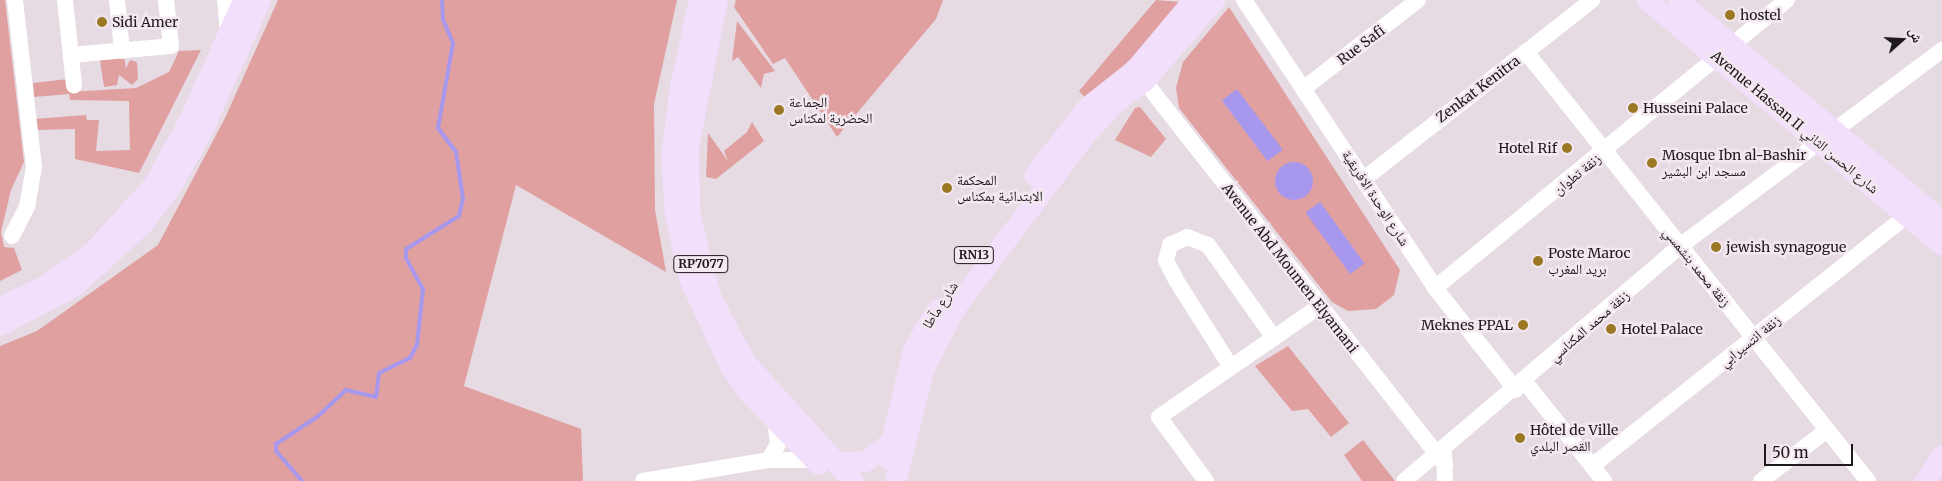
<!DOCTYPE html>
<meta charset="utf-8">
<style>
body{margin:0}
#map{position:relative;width:1942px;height:481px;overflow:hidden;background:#e6dae3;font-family:Merriweather,"Noto Naskh Arabic",serif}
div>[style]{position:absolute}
.green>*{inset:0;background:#e0a0a0}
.water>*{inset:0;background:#a798ed;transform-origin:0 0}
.round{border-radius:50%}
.stream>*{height:4px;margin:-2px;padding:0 2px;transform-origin:2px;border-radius:2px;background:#a798ed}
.minor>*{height:16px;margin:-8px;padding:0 8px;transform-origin:8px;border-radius:8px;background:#fff}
.major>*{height:21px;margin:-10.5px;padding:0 10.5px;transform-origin:10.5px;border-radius:10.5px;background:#f1dffc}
.dots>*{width:14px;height:14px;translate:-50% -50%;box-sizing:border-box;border:2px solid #f3e7f0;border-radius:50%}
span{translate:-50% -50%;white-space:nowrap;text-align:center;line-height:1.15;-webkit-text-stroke:5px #f3e7f0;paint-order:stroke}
.shield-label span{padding:1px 4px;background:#f3e7f0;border:1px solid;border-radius:4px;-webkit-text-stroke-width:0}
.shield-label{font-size:12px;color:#1d191c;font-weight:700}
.poi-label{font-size:14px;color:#1d191c}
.left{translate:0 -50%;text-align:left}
.right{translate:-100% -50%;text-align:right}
.street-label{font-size:14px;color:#1d191c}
.north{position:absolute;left:1877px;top:15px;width:50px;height:50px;-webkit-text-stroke:4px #f3e7f0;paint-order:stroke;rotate:71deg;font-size:14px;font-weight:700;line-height:20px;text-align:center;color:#1d191c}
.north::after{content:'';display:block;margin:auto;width:18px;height:22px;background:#1d191c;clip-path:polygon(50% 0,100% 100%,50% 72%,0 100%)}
.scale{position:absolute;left:1764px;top:444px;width:89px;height:22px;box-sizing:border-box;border:2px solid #1d191c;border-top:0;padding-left:6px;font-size:15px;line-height:18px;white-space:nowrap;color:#1d191c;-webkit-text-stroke:4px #f3e7f0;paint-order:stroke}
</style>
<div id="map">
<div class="green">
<i style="clip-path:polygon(0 0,5px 0,24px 162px,11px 190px,1px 232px,4px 247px,14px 248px,22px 270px,0 281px)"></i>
<i style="clip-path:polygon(278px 0,677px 0,654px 104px,655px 210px,666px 272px,516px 185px,464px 386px,581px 429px,583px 481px,0 481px,0 346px,37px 331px,158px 245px,225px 118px)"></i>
<i style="clip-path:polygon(736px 0,943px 0,936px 19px,837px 137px,785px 58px,773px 64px,734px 7px)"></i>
<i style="clip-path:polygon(1156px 0,1180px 2px,1141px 51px,1085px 98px,1079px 91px)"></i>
<i style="clip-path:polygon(1229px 7px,1400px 270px,1394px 295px,1376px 309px,1348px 311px,1332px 302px,1179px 108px,1176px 88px,1183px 62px)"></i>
<i style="clip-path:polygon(737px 21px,775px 71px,764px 74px,761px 88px,738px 57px,732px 61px)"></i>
<i style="clip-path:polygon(201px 50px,139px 173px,75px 159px,75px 129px,36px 130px,34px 119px,86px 115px,87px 120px,99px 120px,96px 151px,130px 150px,129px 101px,70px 100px,69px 94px,34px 97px,33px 83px,68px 79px,69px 92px,136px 88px,169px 72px,179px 51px)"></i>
<i style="clip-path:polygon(124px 57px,126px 68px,130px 60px,137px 62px,138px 79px,132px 85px,119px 75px,117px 85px,104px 87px,100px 60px)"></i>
<i style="clip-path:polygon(1140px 107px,1166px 139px,1151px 157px,1115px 140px,1135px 108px)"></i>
<i style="clip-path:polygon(752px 122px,764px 141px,716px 179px,706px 177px,708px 133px,728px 161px,724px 151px,747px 132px)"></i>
<i style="clip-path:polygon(1288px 346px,1349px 423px,1331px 437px,1308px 409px,1292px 411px,1255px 366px)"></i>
<i style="clip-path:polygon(1363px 440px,1395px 481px,1362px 481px,1344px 455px)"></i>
</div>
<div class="water">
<i style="left:1237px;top:89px;width:76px;height:19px;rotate:53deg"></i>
<i class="round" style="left:1275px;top:162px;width:38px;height:38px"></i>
<i style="left:1320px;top:202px;width:76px;height:18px;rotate:54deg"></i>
</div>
<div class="stream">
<i style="left:302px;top:481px;width:40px;rotate:-131deg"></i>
<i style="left:276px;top:451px;width:7px;rotate:-90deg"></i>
<i style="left:276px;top:444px;width:49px;rotate:-33.4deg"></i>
<i style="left:317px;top:417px;width:40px;rotate:-43deg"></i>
<i style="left:346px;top:390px;width:31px;rotate:13deg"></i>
<i style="left:376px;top:397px;width:24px;rotate:-83deg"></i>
<i style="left:379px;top:373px;width:34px;rotate:-26deg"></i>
<i style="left:410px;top:358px;width:15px;rotate:-62deg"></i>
<i style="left:417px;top:345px;width:56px;rotate:-83.9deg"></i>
<i style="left:423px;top:289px;width:35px;rotate:-119deg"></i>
<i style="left:406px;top:258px;width:9px;rotate:-90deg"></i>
<i style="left:406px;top:249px;width:62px;rotate:-31.9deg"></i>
<i style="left:459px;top:216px;width:17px;rotate:-77deg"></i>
<i style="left:463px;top:199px;width:48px;rotate:-98.5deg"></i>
<i style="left:456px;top:152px;width:30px;rotate:-127deg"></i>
<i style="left:438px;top:128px;width:86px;rotate:-80deg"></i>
<i style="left:453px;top:43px;width:25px;rotate:-113deg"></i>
<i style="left:443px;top:20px;width:20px;rotate:-93deg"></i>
</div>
<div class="minor">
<i style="left:65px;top:0;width:86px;rotate:84deg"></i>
<i style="left:117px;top:0;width:51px;rotate:84.4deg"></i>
<i style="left:225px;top:0;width:33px;rotate:85deg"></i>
<i style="left:1244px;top:0;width:346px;rotate:56.4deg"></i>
<i style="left:1435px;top:288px;width:130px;rotate:51.5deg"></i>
<i style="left:1526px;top:52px;width:549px;rotate:51.44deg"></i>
<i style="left:71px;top:55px;width:100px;rotate:-5.1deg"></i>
<i style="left:171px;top:46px;width:46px;rotate:-96.2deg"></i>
<i style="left:1138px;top:73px;width:498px;rotate:51.9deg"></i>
<i style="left:1303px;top:89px;width:145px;rotate:-37.7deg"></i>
<i style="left:1364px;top:179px;width:290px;rotate:-38.1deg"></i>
<i style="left:12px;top:236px;width:33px;rotate:-63deg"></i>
<i style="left:27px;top:207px;width:41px;rotate:-80.1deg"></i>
<i style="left:34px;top:167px;width:168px;rotate:-96.5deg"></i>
<i style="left:1435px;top:288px;width:455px;rotate:-39.3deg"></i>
<i style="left:1231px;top:367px;width:103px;rotate:-122.3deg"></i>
<i style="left:1176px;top:280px;width:22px;rotate:-117deg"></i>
<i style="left:1166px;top:260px;width:16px;rotate:-75deg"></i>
<i style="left:1170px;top:245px;width:19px;rotate:-25deg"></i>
<i style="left:1187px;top:237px;width:22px;rotate:21deg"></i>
<i style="left:1208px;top:245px;width:114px;rotate:54.6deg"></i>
<i style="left:1525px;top:382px;width:127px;rotate:51.4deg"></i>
<i style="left:1444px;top:453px;width:28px;rotate:88deg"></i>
<i style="left:769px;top:460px;width:18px;rotate:-61deg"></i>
<i style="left:778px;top:444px;width:23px;rotate:-97deg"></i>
<i style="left:1592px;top:466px;width:401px;rotate:-38.5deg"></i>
<i style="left:643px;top:481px;width:128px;rotate:-9.5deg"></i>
<i style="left:769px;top:460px;width:45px"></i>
<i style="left:1206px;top:481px;width:79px;rotate:-126.3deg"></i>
<i style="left:1159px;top:417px;width:196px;rotate:-34.6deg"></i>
<i style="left:1404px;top:481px;width:362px;rotate:-40.4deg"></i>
<i style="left:1680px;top:246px;width:327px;rotate:-36.8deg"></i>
<i style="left:1761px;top:481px;width:83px;rotate:-37.7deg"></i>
</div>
<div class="major">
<i style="left:699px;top:0;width:88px;rotate:102.5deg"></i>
<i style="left:680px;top:86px;width:72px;rotate:97.2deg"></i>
<i style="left:671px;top:157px;width:58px;rotate:86.1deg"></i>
<i style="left:675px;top:215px;width:65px;rotate:77.5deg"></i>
<i style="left:689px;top:278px;width:99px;rotate:65deg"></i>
<i style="left:731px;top:368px;width:32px;rotate:54deg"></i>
<i style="left:750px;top:394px;width:98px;rotate:45.8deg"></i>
<i style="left:717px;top:0;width:149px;rotate:101.2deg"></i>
<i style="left:688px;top:146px;width:64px;rotate:89.1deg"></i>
<i style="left:689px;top:210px;width:59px;rotate:77.4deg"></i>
<i style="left:702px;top:268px;width:34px;rotate:73deg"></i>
<i style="left:712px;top:300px;width:70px;rotate:62deg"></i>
<i style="left:745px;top:362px;width:161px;rotate:47.8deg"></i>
<i style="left:1647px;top:0;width:383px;rotate:39.7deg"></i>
<i style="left:1678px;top:0;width:344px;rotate:39.9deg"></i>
<i style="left:1034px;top:175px;width:86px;rotate:-52.1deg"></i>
<i style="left:1087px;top:107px;width:61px;rotate:-38.4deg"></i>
<i style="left:1135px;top:69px;width:90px;rotate:-50deg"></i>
<i style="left:0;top:307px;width:49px;rotate:-25.5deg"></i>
<i style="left:44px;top:286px;width:60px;rotate:-35.5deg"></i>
<i style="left:93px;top:251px;width:89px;rotate:-47.7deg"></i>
<i style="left:153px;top:185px;width:72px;rotate:-60.9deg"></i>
<i style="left:188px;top:122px;width:134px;rotate:-65.7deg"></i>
<i style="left:0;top:325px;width:85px;rotate:-28.1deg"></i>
<i style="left:75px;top:285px;width:92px;rotate:-42.4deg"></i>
<i style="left:143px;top:223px;width:50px;rotate:-53.1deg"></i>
<i style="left:173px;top:183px;width:63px;rotate:-61.4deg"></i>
<i style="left:203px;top:128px;width:140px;rotate:-66deg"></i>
<i style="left:887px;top:458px;width:112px;rotate:-76.6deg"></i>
<i style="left:913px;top:349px;width:47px;rotate:-59deg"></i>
<i style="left:835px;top:462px;width:30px;rotate:-2deg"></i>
<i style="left:865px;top:461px;width:31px;rotate:-37deg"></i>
<i style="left:895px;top:481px;width:114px;rotate:-75.8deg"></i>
<i style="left:923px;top:370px;width:72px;rotate:-62.7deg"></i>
<i style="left:956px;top:306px;width:213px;rotate:-53deg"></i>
<i style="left:1084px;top:136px;width:46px;rotate:-47.6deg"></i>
<i style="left:1115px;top:102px;width:36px;rotate:-36deg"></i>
<i style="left:1144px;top:81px;width:107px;rotate:-49.2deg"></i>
<i style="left:1925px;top:481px;width:31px;rotate:-57deg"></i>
</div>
<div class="dots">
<i style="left:1730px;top:15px;background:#9b7823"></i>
<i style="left:102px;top:22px;background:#9b7823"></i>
<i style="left:1633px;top:108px;background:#9b7823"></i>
<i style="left:779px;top:110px;background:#9b7823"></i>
<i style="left:1567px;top:148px;background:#9b7823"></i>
<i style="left:1652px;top:163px;background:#9b7823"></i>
<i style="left:947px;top:188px;background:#9b7823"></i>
<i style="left:1716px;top:247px;background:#9b7823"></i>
<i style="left:1538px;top:261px;background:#9b7823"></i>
<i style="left:1523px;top:325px;background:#9b7823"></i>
<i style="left:1611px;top:329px;background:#9b7823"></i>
<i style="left:1520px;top:438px;background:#9b7823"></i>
</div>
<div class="shield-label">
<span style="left:974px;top:255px">RN13</span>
<span style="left:701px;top:264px">RP7077</span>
</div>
<div class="poi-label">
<span class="left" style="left:1740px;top:15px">hostel</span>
<span class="left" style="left:112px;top:22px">Sidi Amer</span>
<span class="left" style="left:789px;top:110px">الجماعة<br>الحضرية لمكناس</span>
<span class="left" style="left:1643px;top:108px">Husseini Palace</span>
<span class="right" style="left:1557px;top:148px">Hotel Rif</span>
<span class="left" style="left:1662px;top:163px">Mosque Ibn al-Bashir<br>مسجد ابن البشير</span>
<span class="left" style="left:957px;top:188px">المحكمة<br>الابتدائية بمكناس</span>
<span class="left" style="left:1726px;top:247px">jewish synagogue</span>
<span class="left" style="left:1548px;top:261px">Poste Maroc<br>بريد المغرب</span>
<span class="right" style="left:1513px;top:325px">Meknes PPAL</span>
<span class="left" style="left:1621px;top:329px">Hotel Palace</span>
<span class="left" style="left:1530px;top:438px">Hôtel de Ville<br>القصر البلدي</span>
</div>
<div class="street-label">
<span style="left:1361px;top:45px;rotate:-37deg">Rue Safi</span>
<span style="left:1478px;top:89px;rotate:-37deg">Zenkat Kenitra</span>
<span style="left:1795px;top:122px;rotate:40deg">Avenue Hassan II شارع الحسن الثاني</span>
<span style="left:1577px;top:174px;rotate:-39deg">زنقة تطوان</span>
<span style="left:1376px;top:198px;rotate:57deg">شارع الوحدة الافريقية</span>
<span style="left:1697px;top:267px;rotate:51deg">زنقة محمد بنشمسي</span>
<span style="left:1290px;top:268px;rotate:52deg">Avenue Abd Moumen Elyamani</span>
<span style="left:940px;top:305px;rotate:-57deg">شارع مآطا</span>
<span style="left:1589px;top:326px;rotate:-41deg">زنقة محمد المكناسي</span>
<span style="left:1750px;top:341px;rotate:-39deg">زنقة انتسيرابي</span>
</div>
<div class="north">ش</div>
<div class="scale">50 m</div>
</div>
